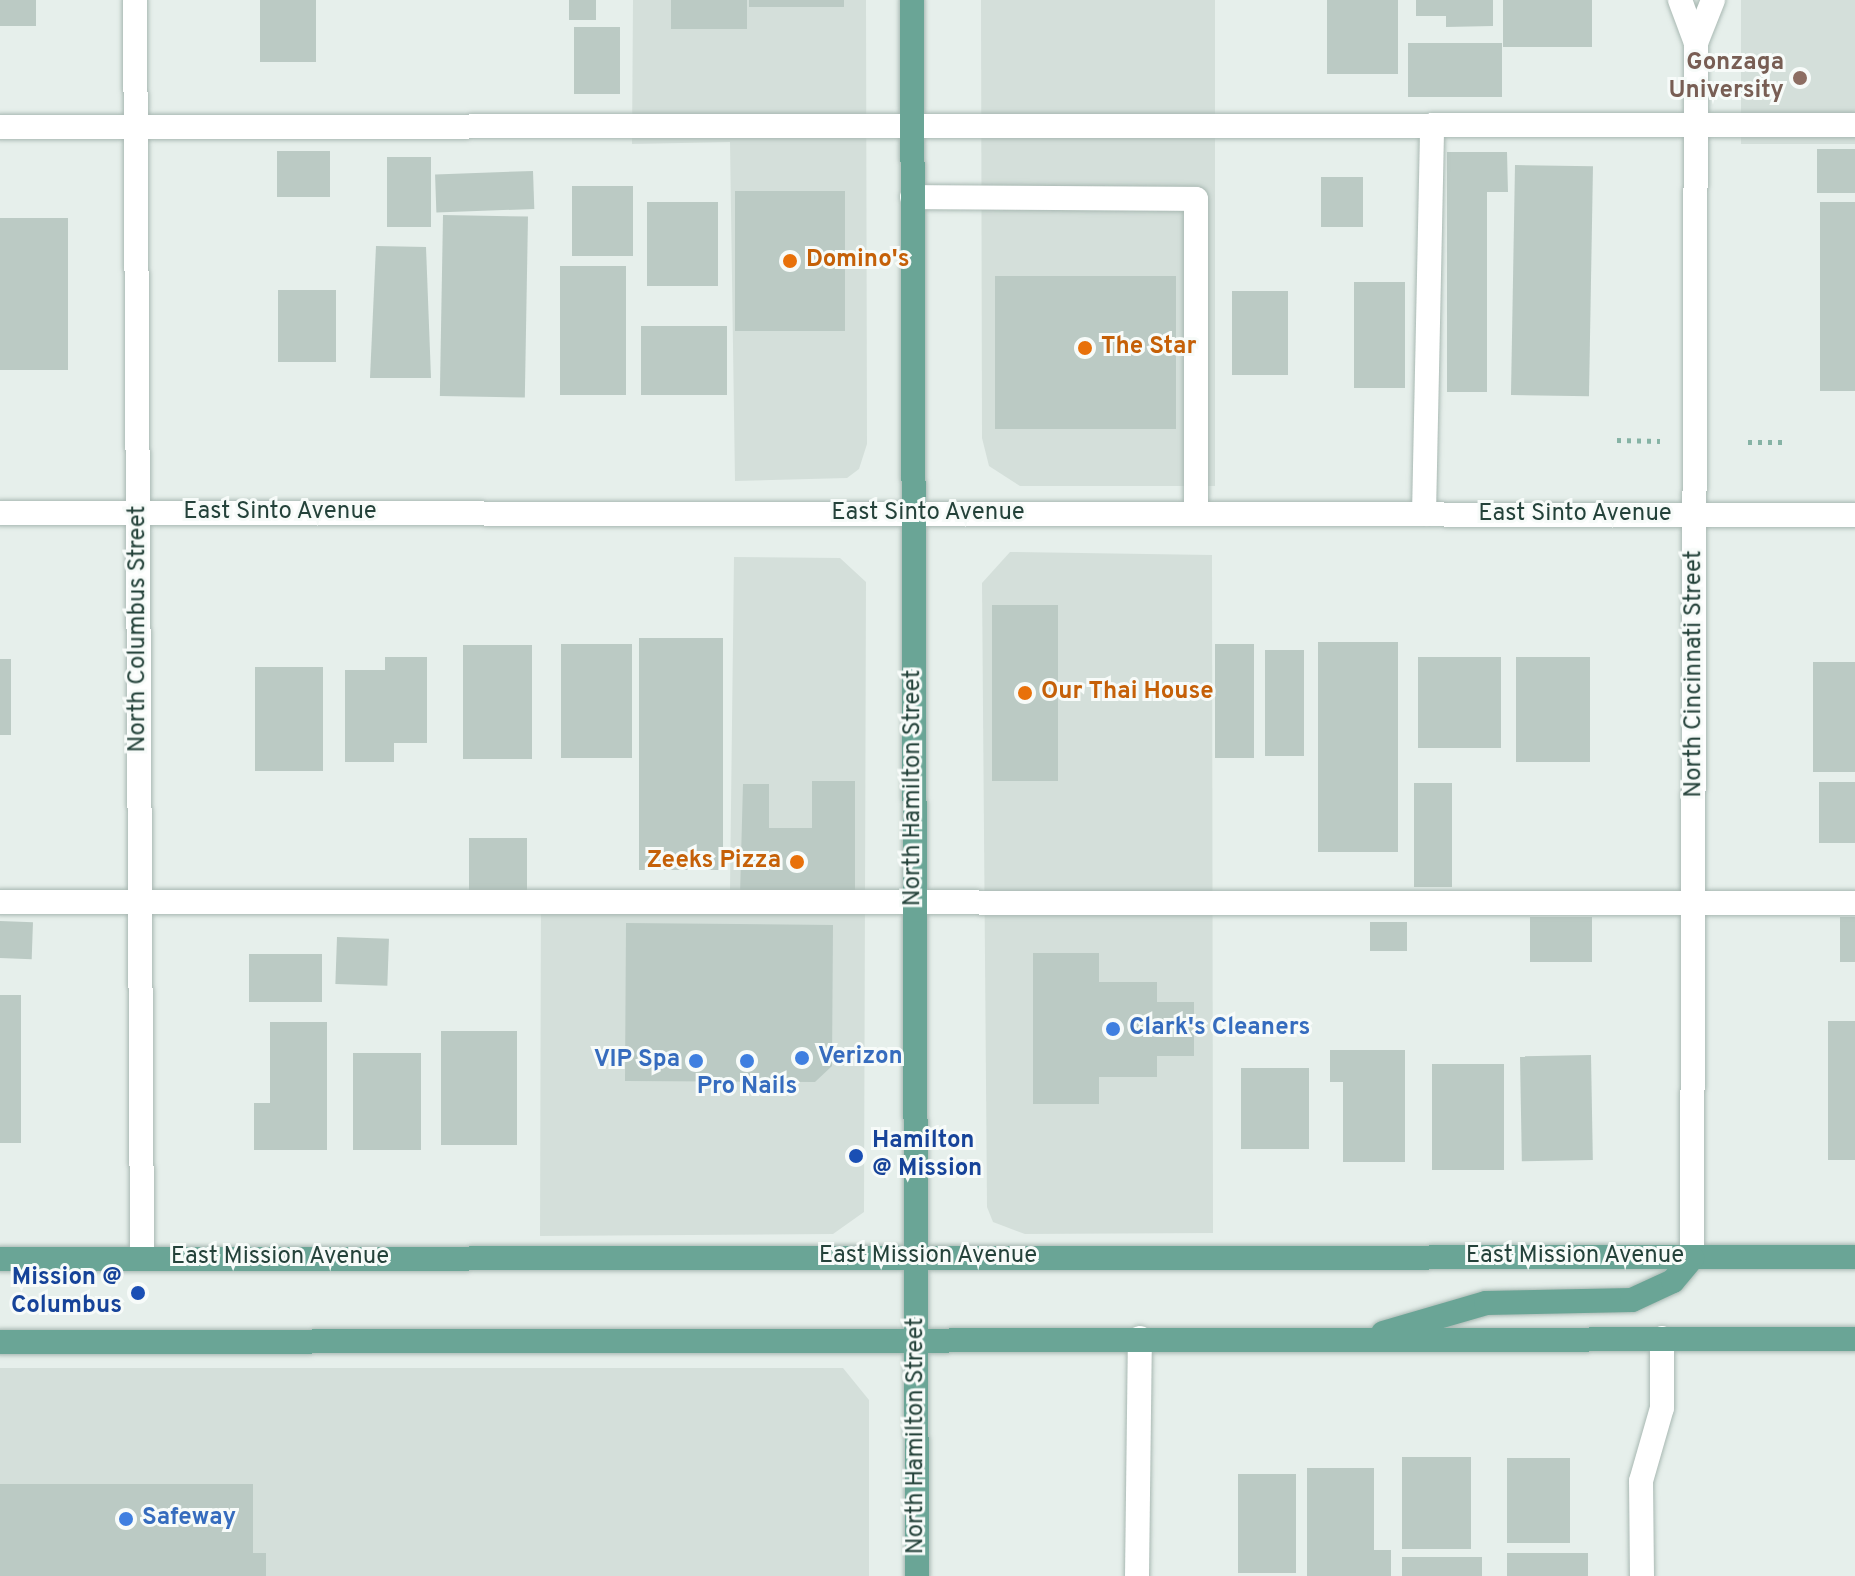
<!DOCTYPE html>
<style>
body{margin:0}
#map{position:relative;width:1855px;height:1576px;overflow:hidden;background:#e6efeb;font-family:Overpass,sans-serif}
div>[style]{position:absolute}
.built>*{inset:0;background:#d4dfda;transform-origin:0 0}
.building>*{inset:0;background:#bbcac4;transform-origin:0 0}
.path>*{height:5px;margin-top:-2.5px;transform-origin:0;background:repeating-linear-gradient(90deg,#86b3a5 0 4px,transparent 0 10px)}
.roads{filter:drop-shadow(0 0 2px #a8b8b2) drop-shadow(0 0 2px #a8b8b2)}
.minor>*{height:24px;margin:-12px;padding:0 12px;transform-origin:12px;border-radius:12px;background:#fff}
.major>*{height:24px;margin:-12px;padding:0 12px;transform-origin:12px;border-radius:12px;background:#6aa596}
.dots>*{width:22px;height:22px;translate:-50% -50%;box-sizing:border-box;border:4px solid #f7fbf9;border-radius:50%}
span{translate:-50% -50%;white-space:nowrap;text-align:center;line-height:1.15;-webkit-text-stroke:6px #f7fbf9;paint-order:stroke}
.education-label{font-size:24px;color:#785e54;font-weight:700}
.right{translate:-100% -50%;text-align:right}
.food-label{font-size:24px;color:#c56008;font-weight:700}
.left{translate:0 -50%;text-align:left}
.street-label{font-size:24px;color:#24423a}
.shop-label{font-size:24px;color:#366cbe;font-weight:700}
.transit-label{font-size:24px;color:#164399;font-weight:700}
</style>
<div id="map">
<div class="built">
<i style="clip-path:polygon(633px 0,866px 0,867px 444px,859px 469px,847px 478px,735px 481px,730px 142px,632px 144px)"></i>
<i style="clip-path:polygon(981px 0,1215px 0,1215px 486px,1020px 486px,989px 466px,982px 438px)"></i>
<i style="left:1741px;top:0;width:114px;height:144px"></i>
<i style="clip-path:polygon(1010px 552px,1212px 555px,1213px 1233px,1025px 1234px,993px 1222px,987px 1207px,982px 583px)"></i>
<i style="clip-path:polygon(734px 557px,840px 558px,866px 582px,864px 1212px,833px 1234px,540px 1236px,541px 892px,730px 890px)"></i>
<i style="clip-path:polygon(0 1368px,843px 1368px,869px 1400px,869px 1576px,0 1576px)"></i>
</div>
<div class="building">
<i style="left:0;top:0;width:36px;height:26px"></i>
<i style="left:260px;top:0;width:56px;height:62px"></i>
<i style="left:569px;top:0;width:27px;height:20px"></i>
<i style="left:671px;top:0;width:76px;height:29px"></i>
<i style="left:749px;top:0;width:95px;height:7px"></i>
<i style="left:1327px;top:0;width:71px;height:74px"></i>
<i style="clip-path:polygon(1416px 0,1493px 0,1493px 26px,1446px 27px,1446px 16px,1416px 16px)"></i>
<i style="left:1503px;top:0;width:89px;height:47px"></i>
<i style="left:574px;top:27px;width:46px;height:67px"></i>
<i style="left:1408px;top:43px;width:94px;height:54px"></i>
<i style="left:1855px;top:149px;width:44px;height:38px;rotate:90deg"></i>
<i style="left:277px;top:151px;width:53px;height:46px"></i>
<i style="clip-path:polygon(1447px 152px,1507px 152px,1508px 192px,1487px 192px,1487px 392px,1447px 392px)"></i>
<i style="left:387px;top:157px;width:44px;height:70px"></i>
<i style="left:1515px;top:165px;width:78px;height:230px;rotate:1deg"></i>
<i style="left:533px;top:171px;width:38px;height:98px;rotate:88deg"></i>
<i style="left:1321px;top:177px;width:42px;height:50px"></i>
<i style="left:572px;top:186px;width:61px;height:70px"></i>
<i style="left:735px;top:191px;width:110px;height:140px"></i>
<i style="left:647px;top:202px;width:71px;height:84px"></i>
<i style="left:1820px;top:202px;width:35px;height:189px"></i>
<i style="left:443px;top:215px;width:85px;height:181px;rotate:1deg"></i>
<i style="left:0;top:218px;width:68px;height:152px"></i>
<i style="clip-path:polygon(376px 246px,426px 247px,431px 378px,370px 378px)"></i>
<i style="left:560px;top:266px;width:66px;height:129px"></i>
<i style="left:995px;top:276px;width:181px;height:153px"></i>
<i style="left:1354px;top:282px;width:51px;height:106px"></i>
<i style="left:278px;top:290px;width:58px;height:72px"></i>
<i style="left:1232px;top:291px;width:56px;height:84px"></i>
<i style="left:727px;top:326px;width:69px;height:86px;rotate:90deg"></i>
<i style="left:992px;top:605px;width:66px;height:176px"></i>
<i style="left:639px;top:638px;width:84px;height:232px"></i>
<i style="left:1318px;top:642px;width:80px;height:210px"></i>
<i style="left:561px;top:644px;width:71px;height:114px"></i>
<i style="left:1215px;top:644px;width:39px;height:114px"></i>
<i style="left:463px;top:645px;width:69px;height:114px"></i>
<i style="left:1265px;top:650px;width:39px;height:106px"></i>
<i style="clip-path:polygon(385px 657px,427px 657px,427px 743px,394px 743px,394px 762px,345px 762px,345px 670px,385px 670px)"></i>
<i style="left:1418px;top:657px;width:83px;height:91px"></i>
<i style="left:1516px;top:657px;width:74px;height:105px"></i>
<i style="left:0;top:659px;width:11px;height:76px"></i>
<i style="left:1813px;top:662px;width:42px;height:110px"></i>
<i style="left:255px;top:667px;width:68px;height:104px"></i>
<i style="clip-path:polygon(812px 781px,855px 781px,855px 895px,740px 895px,743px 784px,769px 784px,769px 828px,812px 828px)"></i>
<i style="left:1819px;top:782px;width:36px;height:61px"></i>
<i style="left:1414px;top:783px;width:38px;height:104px"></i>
<i style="left:469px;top:838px;width:58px;height:53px"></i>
<i style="left:1530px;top:917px;width:62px;height:45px"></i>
<i style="left:1840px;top:917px;width:15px;height:45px"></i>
<i style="left:0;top:921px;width:33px;height:37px;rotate:2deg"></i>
<i style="left:1370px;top:922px;width:37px;height:29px"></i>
<i style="clip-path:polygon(626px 923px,833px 925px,832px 1066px,815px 1082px,625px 1081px)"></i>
<i style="left:337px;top:937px;width:52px;height:47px;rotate:2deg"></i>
<i style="clip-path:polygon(1033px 953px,1099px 953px,1099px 982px,1157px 982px,1157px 1002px,1194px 1002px,1194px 1056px,1157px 1056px,1157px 1077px,1099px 1077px,1099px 1104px,1033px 1104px)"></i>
<i style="left:249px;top:954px;width:73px;height:48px"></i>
<i style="left:0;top:995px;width:21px;height:148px"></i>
<i style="left:1828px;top:1021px;width:27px;height:139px"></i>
<i style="clip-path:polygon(270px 1022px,327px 1022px,327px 1150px,254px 1150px,254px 1103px,270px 1103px)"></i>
<i style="left:441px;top:1031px;width:76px;height:114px"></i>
<i style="clip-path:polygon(1330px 1050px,1405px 1050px,1405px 1162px,1343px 1162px,1343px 1082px,1330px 1082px)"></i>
<i style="left:353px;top:1053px;width:68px;height:97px"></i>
<i style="left:1591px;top:1055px;width:105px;height:71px;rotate:89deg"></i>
<i style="left:1432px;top:1064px;width:72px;height:106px"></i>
<i style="left:1241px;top:1068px;width:68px;height:81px"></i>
<i style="left:1402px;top:1457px;width:69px;height:92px"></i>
<i style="left:1507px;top:1458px;width:63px;height:85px"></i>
<i style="clip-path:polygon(1307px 1468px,1374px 1468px,1374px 1550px,1391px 1550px,1391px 1576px,1307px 1576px)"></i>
<i style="left:1238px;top:1474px;width:58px;height:99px"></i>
<i style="clip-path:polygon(0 1484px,253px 1484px,253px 1553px,266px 1553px,266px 1576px,0 1576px)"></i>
<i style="left:1507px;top:1553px;width:81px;height:23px"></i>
<i style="left:1402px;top:1557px;width:80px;height:19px"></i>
</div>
<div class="path">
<i style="left:1617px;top:440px;width:43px;rotate:1.3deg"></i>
<i style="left:1748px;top:442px;width:40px"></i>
</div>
<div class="roads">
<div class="minor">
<i style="left:135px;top:0;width:1259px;rotate:89.68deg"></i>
<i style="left:1680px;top:0;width:46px;rotate:69.6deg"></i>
<i style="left:1696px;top:43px;width:1215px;rotate:90.19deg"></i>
<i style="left:1696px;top:43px;width:46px;rotate:-68.4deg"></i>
<i style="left:0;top:127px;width:1855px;rotate:-0.06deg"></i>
<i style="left:912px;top:197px;width:284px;rotate:0.4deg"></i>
<i style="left:1196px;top:199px;width:315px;rotate:90deg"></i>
<i style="left:0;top:513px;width:1855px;rotate:0.06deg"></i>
<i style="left:1424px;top:514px;width:389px;rotate:-88.8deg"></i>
<i style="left:0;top:902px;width:1855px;rotate:0.03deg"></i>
<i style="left:1137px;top:1576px;width:238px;rotate:-89.3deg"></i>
<i style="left:1642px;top:1576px;width:95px;rotate:-90.6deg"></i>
<i style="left:1641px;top:1481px;width:76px;rotate:-74deg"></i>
<i style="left:1662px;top:1408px;width:70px;rotate:-90deg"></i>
</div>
<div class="major">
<i style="left:912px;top:0;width:1576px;rotate:89.82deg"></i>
<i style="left:0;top:1259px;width:1855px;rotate:-0.06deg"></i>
<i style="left:1383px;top:1333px;width:107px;rotate:-16.2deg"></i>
<i style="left:1486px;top:1303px;width:146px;rotate:-1.2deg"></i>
<i style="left:1632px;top:1300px;width:45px;rotate:-24.9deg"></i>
<i style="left:1673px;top:1281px;width:30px;rotate:-50deg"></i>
<i style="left:0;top:1342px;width:1855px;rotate:-0.09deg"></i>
</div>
</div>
<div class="dots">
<i style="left:1800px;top:78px;background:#8d6e63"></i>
<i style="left:790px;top:261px;background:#e8710a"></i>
<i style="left:1085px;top:348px;background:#e8710a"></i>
<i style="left:1025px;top:693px;background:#e8710a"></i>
<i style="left:797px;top:862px;background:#e8710a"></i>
<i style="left:1113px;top:1029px;background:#3f7fe0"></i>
<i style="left:802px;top:1058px;background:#3f7fe0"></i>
<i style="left:696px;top:1061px;background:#3f7fe0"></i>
<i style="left:747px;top:1061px;background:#3f7fe0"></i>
<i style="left:856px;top:1156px;background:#1a4fb4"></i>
<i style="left:138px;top:1293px;background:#1a4fb4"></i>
<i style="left:126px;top:1519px;background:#3f7fe0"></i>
</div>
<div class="education-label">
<span class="right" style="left:1784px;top:78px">Gonzaga<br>University</span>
</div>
<div class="food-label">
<span class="left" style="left:806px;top:261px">Domino's</span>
<span class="left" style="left:1101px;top:348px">The Star</span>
<span class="left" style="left:1041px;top:693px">Our Thai House</span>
<span class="right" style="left:781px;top:862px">Zeeks Pizza</span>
</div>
<div class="street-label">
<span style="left:280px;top:513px">East Sinto Avenue</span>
<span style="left:928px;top:514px">East Sinto Avenue</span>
<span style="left:1575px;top:515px">East Sinto Avenue</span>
<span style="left:139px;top:629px;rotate:-90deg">North Columbus Street</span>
<span style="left:1695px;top:674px;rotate:-90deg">North Cincinnati Street</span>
<span style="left:914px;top:788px;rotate:-90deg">North Hamilton Street</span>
<span style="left:928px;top:1257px">East Mission Avenue</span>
<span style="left:1575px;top:1257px">East Mission Avenue</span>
<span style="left:280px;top:1258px">East Mission Avenue</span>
<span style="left:917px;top:1436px;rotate:-90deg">North Hamilton Street</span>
</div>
<div class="shop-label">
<span class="left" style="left:1129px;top:1029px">Clark's Cleaners</span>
<span class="left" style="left:818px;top:1058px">Verizon</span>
<span class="right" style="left:680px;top:1061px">VIP Spa</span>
<span style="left:747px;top:1088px">Pro Nails</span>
<span class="left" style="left:142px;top:1519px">Safeway</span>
</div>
<div class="transit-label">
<span class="left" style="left:872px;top:1156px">Hamilton<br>@ Mission</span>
<span class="right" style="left:122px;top:1293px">Mission @<br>Columbus</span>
</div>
</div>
